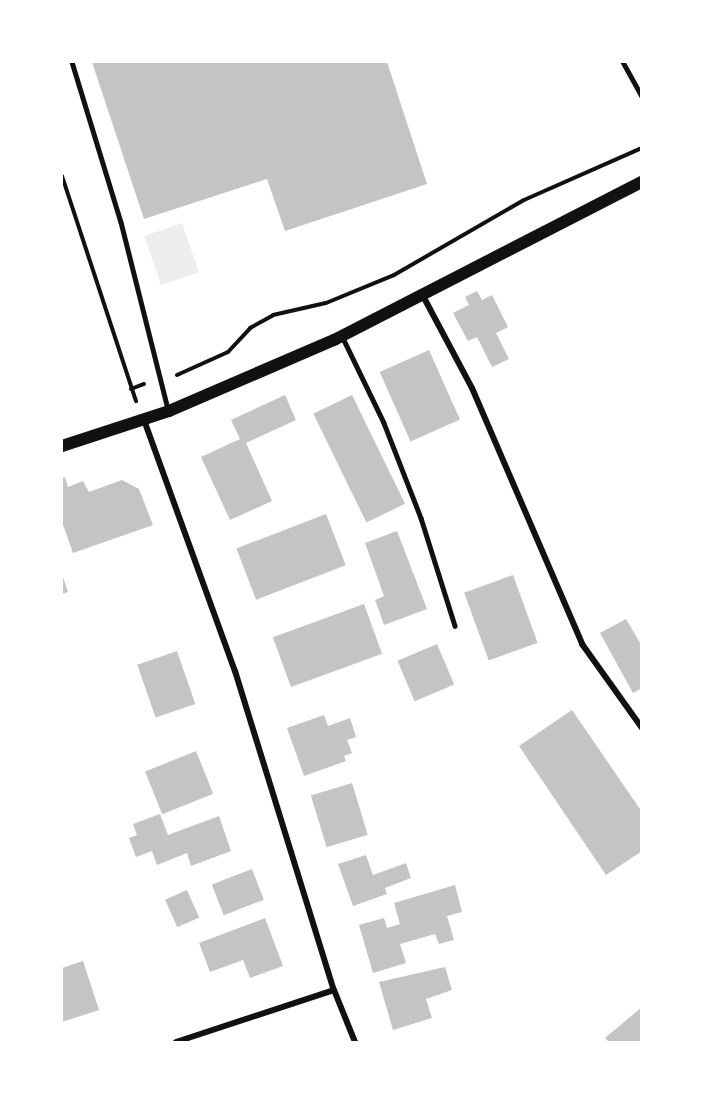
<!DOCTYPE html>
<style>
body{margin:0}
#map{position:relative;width:703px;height:1104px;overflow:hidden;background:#fff;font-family:Ubuntu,sans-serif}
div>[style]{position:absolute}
.green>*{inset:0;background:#eee;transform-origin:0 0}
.building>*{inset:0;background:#c4c4c4;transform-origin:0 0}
.path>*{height:4px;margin:-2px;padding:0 2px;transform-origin:2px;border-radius:2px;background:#111}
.service>*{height:4.5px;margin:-2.25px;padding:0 2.25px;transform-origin:2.25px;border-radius:2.25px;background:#111}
.minor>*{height:6px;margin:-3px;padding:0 3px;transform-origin:3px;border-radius:3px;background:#111}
.secondary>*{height:12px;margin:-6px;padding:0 6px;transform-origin:6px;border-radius:6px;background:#111}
span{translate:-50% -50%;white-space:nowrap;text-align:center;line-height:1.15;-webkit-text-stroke:6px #fff;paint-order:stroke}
.frame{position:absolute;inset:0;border:63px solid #fff;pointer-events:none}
</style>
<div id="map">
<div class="green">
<i style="left:182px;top:223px;width:52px;height:40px;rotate:71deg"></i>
</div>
<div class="building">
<i style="clip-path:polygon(92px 62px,387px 62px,427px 184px,285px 231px,267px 179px,144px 219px)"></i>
<i style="clip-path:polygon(477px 291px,482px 300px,492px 295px,508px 327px,496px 333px,509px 359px,492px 367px,477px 337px,468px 341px,453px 313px,469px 305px,465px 297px)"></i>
<i style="left:429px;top:350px;width:76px;height:54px;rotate:66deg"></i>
<i style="clip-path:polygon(285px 395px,296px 420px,246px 443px,272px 501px,230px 520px,201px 457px,240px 439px,231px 420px)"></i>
<i style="left:352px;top:395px;width:121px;height:43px;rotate:64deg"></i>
<i style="clip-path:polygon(65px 477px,68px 487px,83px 481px,89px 492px,122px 480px,139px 489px,153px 525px,73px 553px,62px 522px,62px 478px)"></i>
<i style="left:326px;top:514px;width:55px;height:96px;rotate:69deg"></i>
<i style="clip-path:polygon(397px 531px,427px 609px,384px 625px,375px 600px,384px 596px,365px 543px)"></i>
<i style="clip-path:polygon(62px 574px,68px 592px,62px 594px)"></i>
<i style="left:513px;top:575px;width:72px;height:52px;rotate:70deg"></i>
<i style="left:364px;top:604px;width:53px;height:97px;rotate:70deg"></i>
<i style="clip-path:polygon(626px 619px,642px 646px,642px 688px,633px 693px,600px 633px)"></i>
<i style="left:437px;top:644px;width:44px;height:43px;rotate:67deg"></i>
<i style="left:177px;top:651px;width:56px;height:42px;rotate:71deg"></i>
<i style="clip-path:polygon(572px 710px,642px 812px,642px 851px,606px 875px,519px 746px)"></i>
<i style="clip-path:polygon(324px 715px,328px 726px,350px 718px,356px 737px,347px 740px,352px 753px,344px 756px,346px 761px,304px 776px,287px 728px)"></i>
<i style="left:196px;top:751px;width:46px;height:55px;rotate:68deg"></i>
<i style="left:352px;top:783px;width:54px;height:43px;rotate:73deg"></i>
<i style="clip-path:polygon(160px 814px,168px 835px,219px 816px,231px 851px,191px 866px,187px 853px,157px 865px,152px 851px,136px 857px,129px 838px,137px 835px,133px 824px)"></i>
<i style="clip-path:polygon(366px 855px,373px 875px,406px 863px,411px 878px,385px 888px,387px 894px,353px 906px,338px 864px)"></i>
<i style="left:252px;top:869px;width:33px;height:43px;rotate:69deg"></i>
<i style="clip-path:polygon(455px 885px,462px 912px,447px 916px,454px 940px,439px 944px,435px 934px,400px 944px,406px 963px,373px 973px,359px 925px,384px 918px,387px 928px,400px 924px,394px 903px)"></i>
<i style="left:187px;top:890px;width:30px;height:24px;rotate:66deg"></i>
<i style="clip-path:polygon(265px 918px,283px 966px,250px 978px,243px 960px,210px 972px,199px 943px)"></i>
<i style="clip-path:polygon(83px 961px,99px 1010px,62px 1022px,62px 968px)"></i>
<i style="clip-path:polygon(445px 967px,452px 990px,426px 999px,432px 1018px,393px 1030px,379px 982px)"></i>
<i style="clip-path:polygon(642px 1007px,642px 1042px,609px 1042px,605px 1038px)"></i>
</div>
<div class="path">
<i style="left:62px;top:176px;width:237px;rotate:71.8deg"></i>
<i style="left:177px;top:375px;width:56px;rotate:-24.3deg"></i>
<i style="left:228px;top:352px;width:33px;rotate:-47deg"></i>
<i style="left:250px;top:328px;width:26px;rotate:-29deg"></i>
<i style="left:273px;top:315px;width:54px;rotate:-12.8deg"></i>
<i style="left:326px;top:303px;width:74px;rotate:-22.4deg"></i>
<i style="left:394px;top:275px;width:150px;rotate:-30deg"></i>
<i style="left:524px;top:200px;width:129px;rotate:-23.8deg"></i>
<i style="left:131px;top:389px;width:14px;rotate:-21deg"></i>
</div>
<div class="service">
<i style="left:72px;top:62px;width:167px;rotate:73deg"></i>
<i style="left:121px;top:222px;width:193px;rotate:75.9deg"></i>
<i style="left:623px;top:62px;width:39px;rotate:61deg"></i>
<i style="left:343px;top:338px;width:94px;rotate:64.2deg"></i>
<i style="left:384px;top:423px;width:102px;rotate:68.7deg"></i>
<i style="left:421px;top:518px;width:113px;rotate:72.5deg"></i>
</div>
<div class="minor">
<i style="left:422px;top:294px;width:106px;rotate:62deg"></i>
<i style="left:472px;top:388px;width:279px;rotate:66.7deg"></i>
<i style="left:582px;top:644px;width:103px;rotate:54.5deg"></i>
<i style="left:144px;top:420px;width:267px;rotate:70.1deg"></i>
<i style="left:235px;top:671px;width:334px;rotate:72.8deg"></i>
<i style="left:334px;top:990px;width:56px;rotate:68deg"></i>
<i style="left:176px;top:1042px;width:166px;rotate:-18.2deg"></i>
</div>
<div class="secondary">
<i style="left:62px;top:446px;width:113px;rotate:-18.1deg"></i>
<i style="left:169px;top:411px;width:180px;rotate:-23.3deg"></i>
<i style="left:334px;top:340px;width:346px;rotate:-27.2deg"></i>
</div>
<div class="frame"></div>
</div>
